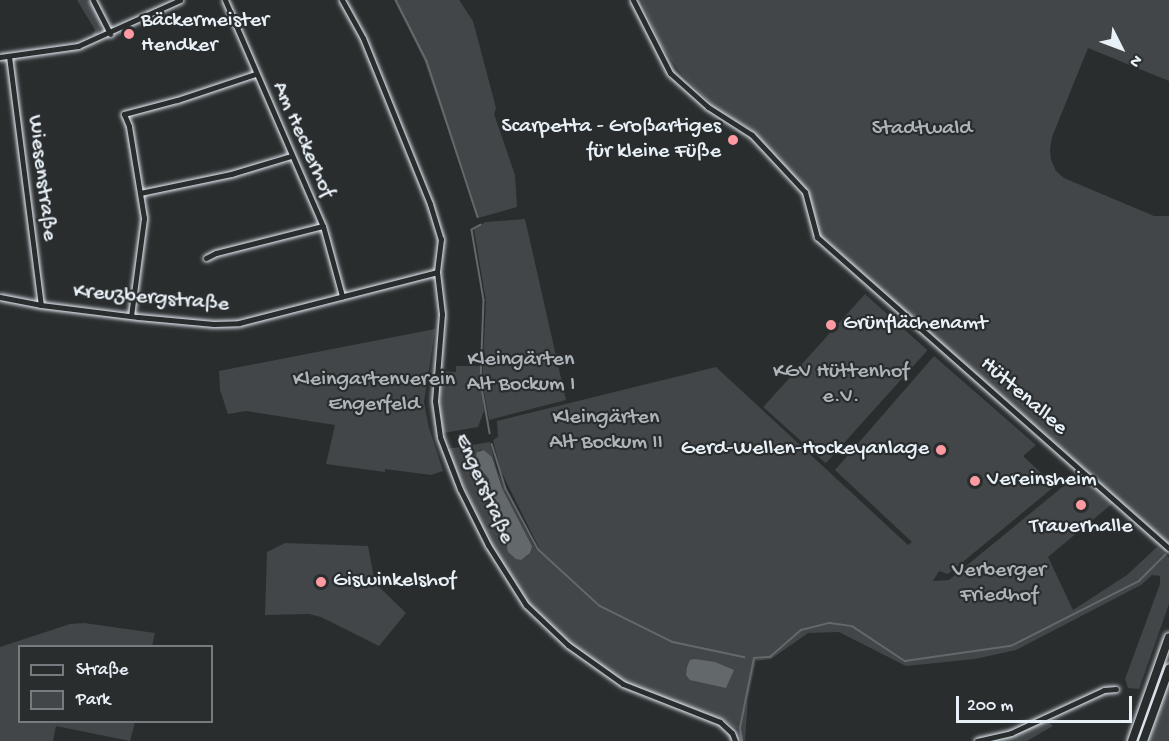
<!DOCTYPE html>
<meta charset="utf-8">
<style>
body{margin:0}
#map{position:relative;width:1169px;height:741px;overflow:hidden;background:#2a2d2e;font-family:"Gochi Hand",sans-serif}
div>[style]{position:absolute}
.green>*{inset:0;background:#424648;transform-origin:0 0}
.water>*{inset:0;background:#63686b}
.stream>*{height:1.5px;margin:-0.75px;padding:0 0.75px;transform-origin:0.75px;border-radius:0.75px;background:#63686b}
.roads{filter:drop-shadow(0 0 2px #e8f1f8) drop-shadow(0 0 2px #e8f1f8)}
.street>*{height:5px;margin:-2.5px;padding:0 2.5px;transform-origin:2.5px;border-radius:2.5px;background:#2a2d2e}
.primary>*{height:8px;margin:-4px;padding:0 4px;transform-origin:4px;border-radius:4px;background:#2a2d2e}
.dots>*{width:16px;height:16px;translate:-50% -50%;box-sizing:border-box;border:3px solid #2a2d2e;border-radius:50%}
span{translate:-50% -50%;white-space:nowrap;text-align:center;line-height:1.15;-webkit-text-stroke:4.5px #2a2d2e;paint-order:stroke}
.poi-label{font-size:22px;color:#e8f1f8}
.left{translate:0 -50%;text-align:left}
.right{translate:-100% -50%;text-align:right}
.park-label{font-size:22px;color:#aeb5ba}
.street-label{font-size:22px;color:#e8f1f8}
.legend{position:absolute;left:18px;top:645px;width:195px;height:78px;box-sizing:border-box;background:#2a2d2e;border:2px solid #767b7f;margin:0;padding:8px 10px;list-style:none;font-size:18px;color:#e8f1f8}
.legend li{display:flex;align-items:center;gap:12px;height:30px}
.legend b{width:30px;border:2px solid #767b7f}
.north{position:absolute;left:1091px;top:18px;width:60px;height:60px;-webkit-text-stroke:4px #2a2d2e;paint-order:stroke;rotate:132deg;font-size:16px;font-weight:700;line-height:24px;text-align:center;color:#e8f1f8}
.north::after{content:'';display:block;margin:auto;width:21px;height:27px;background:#e8f1f8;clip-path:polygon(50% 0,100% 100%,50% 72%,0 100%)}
.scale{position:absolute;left:956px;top:696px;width:176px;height:27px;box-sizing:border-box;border:3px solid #e8f1f8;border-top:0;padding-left:8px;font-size:18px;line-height:21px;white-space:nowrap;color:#e8f1f8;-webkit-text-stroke:4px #2a2d2e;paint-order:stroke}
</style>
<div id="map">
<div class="green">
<i style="clip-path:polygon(77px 0,91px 0,103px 23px,97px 35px,92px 35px,95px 30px)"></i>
<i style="clip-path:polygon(394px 0,459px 0,473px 21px,496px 108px,494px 114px,515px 175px,517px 207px,478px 218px,424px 60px)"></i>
<i style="clip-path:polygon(641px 0,1169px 0,1169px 81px,1088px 48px,1052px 137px,1050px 149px,1051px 160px,1056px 171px,1064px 178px,1154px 216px,1169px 216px,1169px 544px,816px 232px,808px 192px,752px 130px,715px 108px,679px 71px,661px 45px)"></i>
<i style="clip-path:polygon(525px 219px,566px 400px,489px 420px,482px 381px,486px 301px,474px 230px,485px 222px)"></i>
<i style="left:865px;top:294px;width:84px;height:152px;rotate:42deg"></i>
<i style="clip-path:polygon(435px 329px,424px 402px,429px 428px,443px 471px,431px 475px,385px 469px,385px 472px,326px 464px,335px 425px,246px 411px,228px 414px,220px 390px,219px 371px)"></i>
<i style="clip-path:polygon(evenodd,934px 356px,1036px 445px,1023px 456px,1055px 486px,948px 574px,939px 571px,933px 581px,949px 580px,1077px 475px,1082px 475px,1113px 503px,1048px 557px,1073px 610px,1127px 575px,1157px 547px,1169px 558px,1169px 604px,1139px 689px,1128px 688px,1125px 679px,1160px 584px,1160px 576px,1152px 575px,1141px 585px,1016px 650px,975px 659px,906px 666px,839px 632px,808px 633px,771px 659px,756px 661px,748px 699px,745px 741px,740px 741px,738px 729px,722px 719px,636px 688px,600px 667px,567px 642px,528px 605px,510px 579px,510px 575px,487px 537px,447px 449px,490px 442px,496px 467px,506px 492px,537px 551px,539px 548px,500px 469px,493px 440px,498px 437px,497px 421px,716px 367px,908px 545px,912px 542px,835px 470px,934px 356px,479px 450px,484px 450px,492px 457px,502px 488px,532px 546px,526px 557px,504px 538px,501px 515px,489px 504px,489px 479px,475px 463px,479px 450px)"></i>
<i style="clip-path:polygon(456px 366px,480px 366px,484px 411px,478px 427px,443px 433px,438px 400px,440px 371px,456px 372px)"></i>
<i style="clip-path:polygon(285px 543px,368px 546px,375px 583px,406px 613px,379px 646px,321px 617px,309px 614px,265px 615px,267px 552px)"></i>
<i style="clip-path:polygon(84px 623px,155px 633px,152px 646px,20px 646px,20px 722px,135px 722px,130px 741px,56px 726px,53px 741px,0 741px,0 647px,70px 624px)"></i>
<i style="clip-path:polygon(1169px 682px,1169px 741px,1148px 741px)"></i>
<i style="clip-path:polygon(1047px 721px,1053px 726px,1027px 741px,991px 741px)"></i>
</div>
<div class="water">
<i style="clip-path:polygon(484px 450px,492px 457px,502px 488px,532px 546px,530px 553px,521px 560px,516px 559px,508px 552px,501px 515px,489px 504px,489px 479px,475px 463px,477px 452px)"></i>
<i style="clip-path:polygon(695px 659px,715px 662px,734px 670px,726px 688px,690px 680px,686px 675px,687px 667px,690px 660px)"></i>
</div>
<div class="stream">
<i style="left:396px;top:0;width:68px;rotate:63.1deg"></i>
<i style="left:427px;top:61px;width:164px;rotate:71.9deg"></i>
<i style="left:481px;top:225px;width:10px;rotate:151deg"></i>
<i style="left:472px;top:230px;width:71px;rotate:80.3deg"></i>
<i style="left:484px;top:300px;width:82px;rotate:92.1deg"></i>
<i style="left:481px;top:382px;width:52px;rotate:80deg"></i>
<i style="left:492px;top:444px;width:47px;rotate:72.7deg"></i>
<i style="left:506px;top:489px;width:68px;rotate:61.9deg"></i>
<i style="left:538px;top:549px;width:84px;rotate:42.6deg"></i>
<i style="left:600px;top:606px;width:81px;rotate:26.3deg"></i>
<i style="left:673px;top:642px;width:73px;rotate:11.9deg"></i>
<i style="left:742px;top:741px;width:13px;rotate:-99deg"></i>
<i style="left:740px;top:728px;width:71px;rotate:-78.7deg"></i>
<i style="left:754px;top:658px;width:16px;rotate:-4deg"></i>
<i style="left:770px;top:657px;width:41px;rotate:-41.1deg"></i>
<i style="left:801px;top:630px;width:30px;rotate:-14deg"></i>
<i style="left:830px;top:623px;width:22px;rotate:8deg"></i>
<i style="left:852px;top:626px;width:64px;rotate:33.4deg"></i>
<i style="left:905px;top:661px;width:107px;rotate:-8.1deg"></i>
<i style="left:1011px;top:646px;width:144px;rotate:-26.9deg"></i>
<i style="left:1139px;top:581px;width:37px;rotate:-45deg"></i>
</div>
<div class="roads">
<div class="street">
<i style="left:93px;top:0;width:38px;rotate:63deg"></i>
<i style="left:225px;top:0;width:246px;rotate:66.6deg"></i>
<i style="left:323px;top:226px;width:73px;rotate:74.8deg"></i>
<i style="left:342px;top:0;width:43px;rotate:61.1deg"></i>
<i style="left:363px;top:38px;width:179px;rotate:68deg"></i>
<i style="left:430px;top:204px;width:37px;rotate:73deg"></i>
<i style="left:441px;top:239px;width:33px;rotate:97deg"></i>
<i style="left:437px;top:272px;width:42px;rotate:83.2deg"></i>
<i style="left:442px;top:314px;width:87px;rotate:94.6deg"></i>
<i style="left:435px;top:401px;width:36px;rotate:82deg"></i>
<i style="left:440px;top:437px;width:56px;rotate:69deg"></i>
<i style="left:460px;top:489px;width:63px;rotate:63.4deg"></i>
<i style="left:488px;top:545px;width:71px;rotate:57.7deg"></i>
<i style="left:526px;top:605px;width:58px;rotate:43.6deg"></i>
<i style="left:568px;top:645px;width:67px;rotate:35.3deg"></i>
<i style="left:623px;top:684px;width:104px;rotate:21.4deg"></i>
<i style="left:720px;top:722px;width:16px;rotate:43deg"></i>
<i style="left:732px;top:733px;width:9px;rotate:69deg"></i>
<i style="left:633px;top:0;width:82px;rotate:63.1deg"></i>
<i style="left:670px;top:73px;width:51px;rotate:41.8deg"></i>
<i style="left:708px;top:107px;width:52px;rotate:32.5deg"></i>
<i style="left:752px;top:135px;width:78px;rotate:47.1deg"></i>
<i style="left:805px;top:192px;width:47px;rotate:75.1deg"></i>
<i style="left:817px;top:237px;width:470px;rotate:41.5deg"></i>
<i style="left:9px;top:56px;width:251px;rotate:82.7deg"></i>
<i style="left:0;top:57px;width:79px;rotate:-8deg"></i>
<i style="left:78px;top:46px;width:112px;rotate:-24.3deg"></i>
<i style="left:140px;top:193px;width:93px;rotate:-11.8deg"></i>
<i style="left:231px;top:174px;width:63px;rotate:-16.7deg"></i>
<i style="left:206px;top:258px;width:11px;rotate:-27deg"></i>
<i style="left:216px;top:253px;width:110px;rotate:-14.2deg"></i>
<i style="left:0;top:297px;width:42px;rotate:11deg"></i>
<i style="left:41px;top:305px;width:98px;rotate:7.1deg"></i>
<i style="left:138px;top:317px;width:76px;rotate:5.3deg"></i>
<i style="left:214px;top:324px;width:25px;rotate:-2deg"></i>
<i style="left:239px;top:323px;width:204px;rotate:-14.4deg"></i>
<i style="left:131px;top:316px;width:99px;rotate:-82.4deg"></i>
<i style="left:144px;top:218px;width:93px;rotate:-99.3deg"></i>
<i style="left:129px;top:126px;width:13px;rotate:-113deg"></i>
<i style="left:124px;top:114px;width:55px;rotate:-14.8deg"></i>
<i style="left:177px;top:100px;width:82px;rotate:-18.4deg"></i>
<i style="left:977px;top:741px;width:35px;rotate:-13deg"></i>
<i style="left:1011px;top:733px;width:102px;rotate:-24.8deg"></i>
<i style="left:1104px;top:690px;width:12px;rotate:-5deg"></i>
</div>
<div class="primary">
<i style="left:1132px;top:741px;width:110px;rotate:-70.4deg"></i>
<i style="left:1143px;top:741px;width:77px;rotate:-70.1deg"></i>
</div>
</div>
<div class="dots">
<i style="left:129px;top:34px;background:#ff9aa2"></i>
<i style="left:733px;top:140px;background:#ff9aa2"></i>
<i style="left:831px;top:325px;background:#ff9aa2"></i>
<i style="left:941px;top:450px;background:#ff9aa2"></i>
<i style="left:975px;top:481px;background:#ff9aa2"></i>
<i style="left:1081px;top:505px;background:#ff9aa2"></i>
<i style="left:321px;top:582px;background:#ff9aa2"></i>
</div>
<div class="poi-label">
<span class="left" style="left:141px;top:34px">Bäckermeister<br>Hendker</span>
<span class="right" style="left:721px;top:140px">Scarpetta - Großartiges<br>für kleine Füße</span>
<span class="left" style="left:843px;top:325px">Grünflächenamt</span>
<span class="right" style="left:929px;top:450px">Gerd-Wellen-Hockeyanlage</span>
<span class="left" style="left:987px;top:481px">Vereinsheim</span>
<span style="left:1081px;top:528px">Trauerhalle</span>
<span class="left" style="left:333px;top:582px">Giswinkelshof</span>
</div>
<div class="park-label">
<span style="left:922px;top:130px">Stadtwald</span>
<span style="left:521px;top:373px">Kleingärten<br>Alt Bockum I</span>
<span style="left:841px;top:385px">KGV Hüttenhof<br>e.V.</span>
<span style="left:374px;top:393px">Kleingartenverein<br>Engerfeld</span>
<span style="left:606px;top:431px">Kleingärten<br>Alt Bockum II</span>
<span style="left:999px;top:584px">Verberger<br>Friedhof</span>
</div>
<div class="street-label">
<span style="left:302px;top:140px;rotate:66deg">Am Heckerhof</span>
<span style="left:41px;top:178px;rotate:83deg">Wiesenstraße</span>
<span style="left:151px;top:299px;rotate:5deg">Kreuzbergstraße</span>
<span style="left:1023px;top:397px;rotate:41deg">Hüttenallee</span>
<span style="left:483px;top:489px;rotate:66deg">Engerstraße</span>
</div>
<ul class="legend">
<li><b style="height:8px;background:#2a2d2e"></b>Straße</li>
<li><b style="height:16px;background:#424648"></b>Park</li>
</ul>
<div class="north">N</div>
<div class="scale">200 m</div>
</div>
